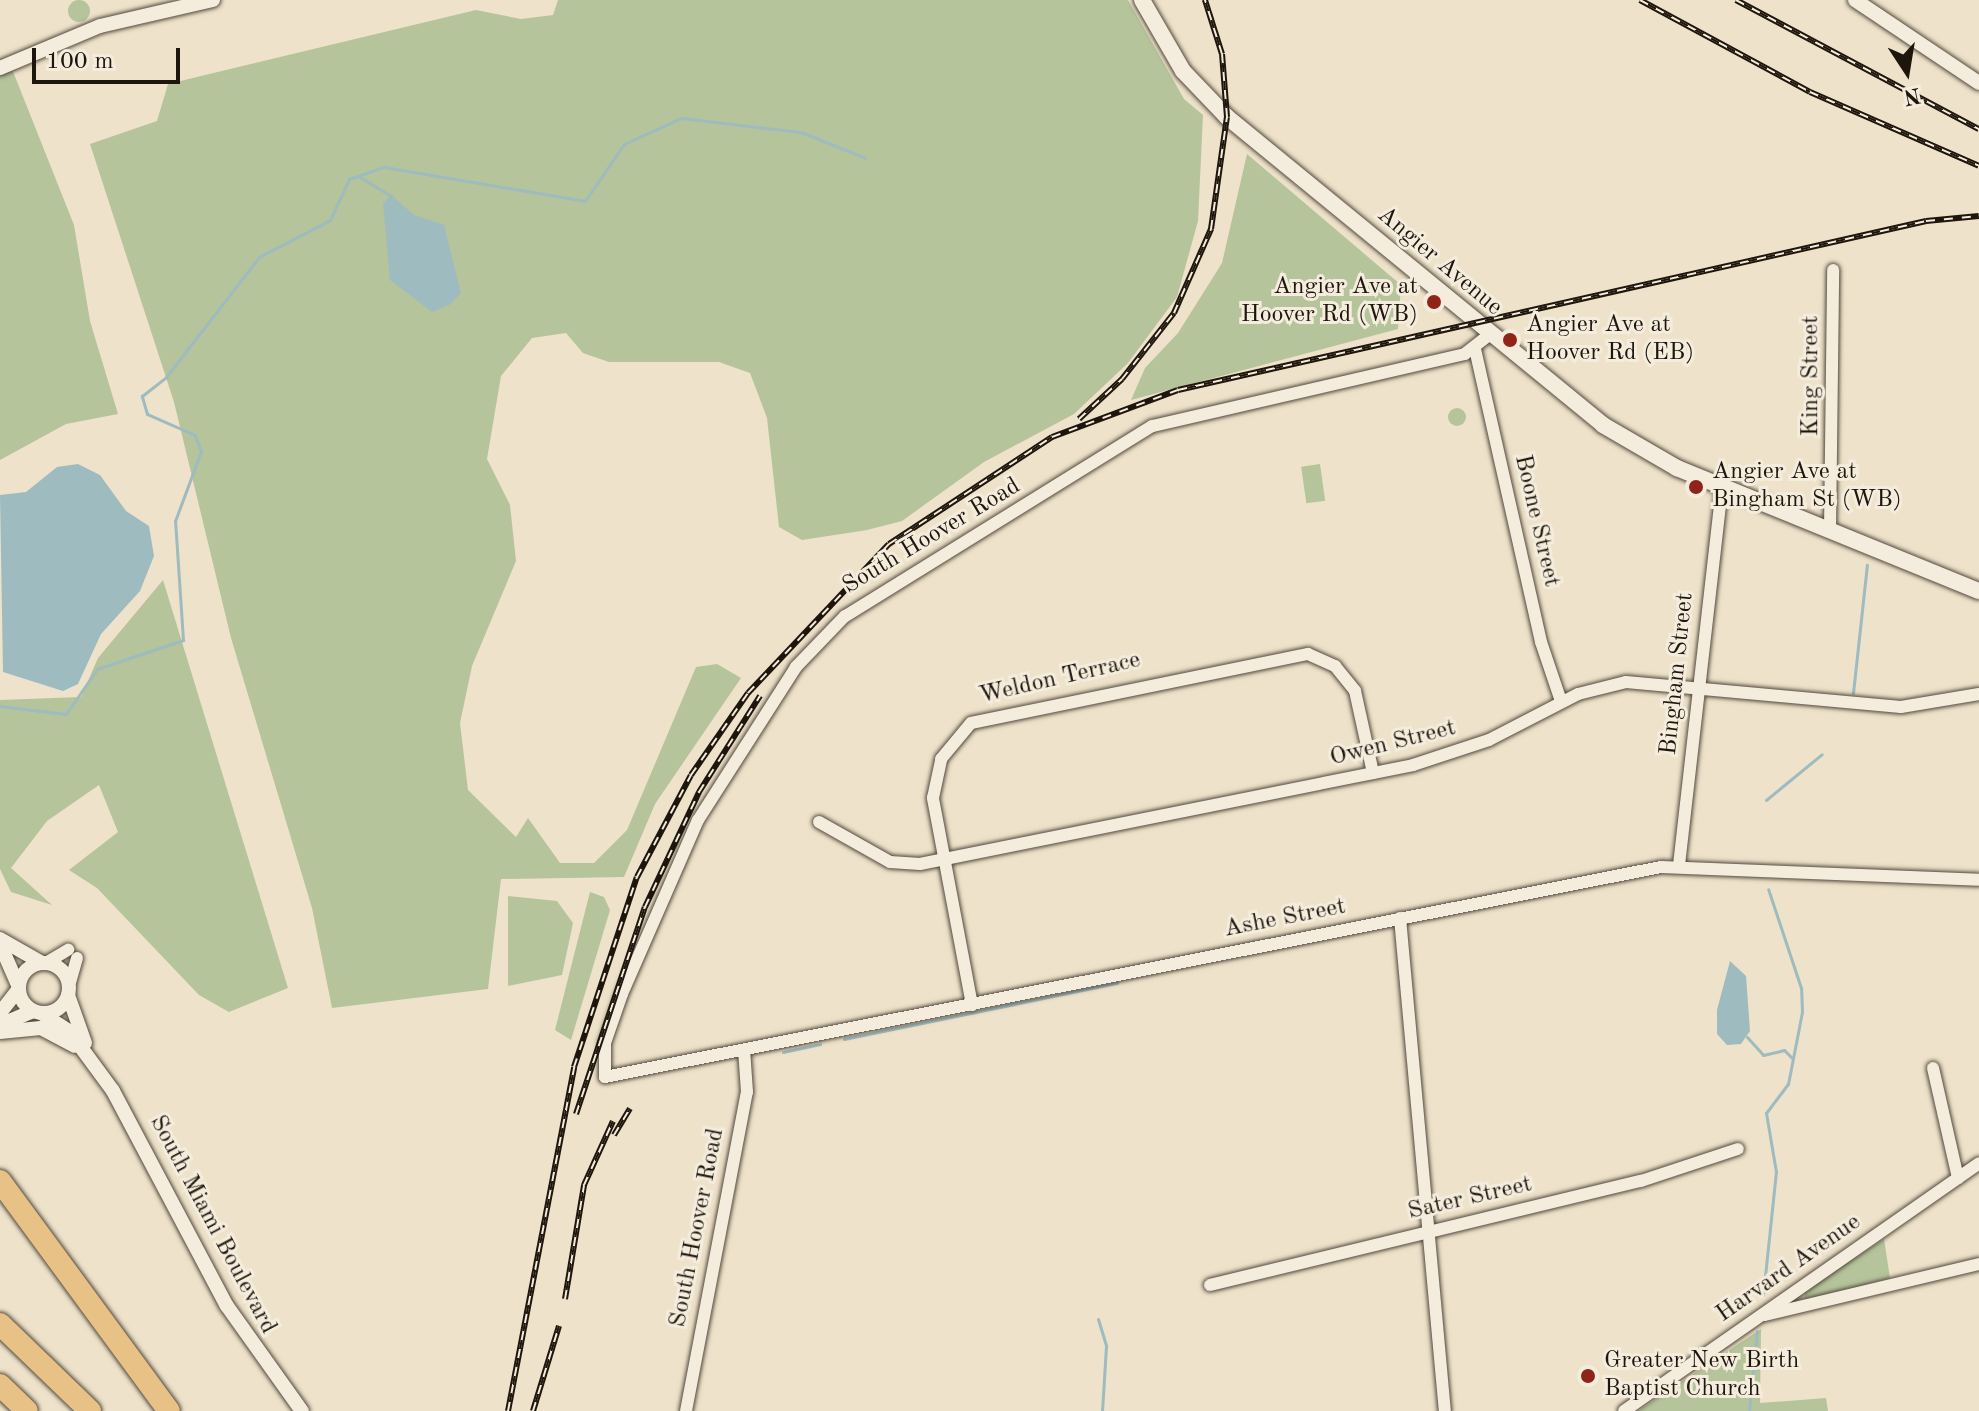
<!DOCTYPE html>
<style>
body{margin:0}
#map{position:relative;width:1979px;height:1411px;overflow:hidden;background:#eee2ca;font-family:"Old Standard TT",serif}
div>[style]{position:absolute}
.green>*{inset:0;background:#b5c49a;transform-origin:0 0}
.round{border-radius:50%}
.water>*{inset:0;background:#9ebbc0}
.stream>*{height:3px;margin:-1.5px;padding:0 1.5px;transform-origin:1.5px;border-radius:1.5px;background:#9ebbc0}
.roads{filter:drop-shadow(0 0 2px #52483c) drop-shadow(0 0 2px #52483c)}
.minor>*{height:12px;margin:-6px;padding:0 6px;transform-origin:6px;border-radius:6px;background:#f4ecdd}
.tertiary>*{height:14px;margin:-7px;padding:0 7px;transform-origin:7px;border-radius:7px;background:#f4ecdd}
.tertiary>.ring{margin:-7px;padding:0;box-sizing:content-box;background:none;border:14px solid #f4ecdd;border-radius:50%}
.secondary>*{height:16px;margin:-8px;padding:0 8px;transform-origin:8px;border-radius:8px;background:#f4ecdd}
.motorway>*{height:22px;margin:-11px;padding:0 11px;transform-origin:11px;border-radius:11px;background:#e7c185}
.rail>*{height:6px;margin-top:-3px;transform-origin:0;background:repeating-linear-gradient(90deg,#f4ecdd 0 9px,#1e150c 0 18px);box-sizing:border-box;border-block:2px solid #1e150c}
.dots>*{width:22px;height:22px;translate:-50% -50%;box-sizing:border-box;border:4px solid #f4ecdd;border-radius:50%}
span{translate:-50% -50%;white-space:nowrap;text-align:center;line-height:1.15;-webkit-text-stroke:6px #f4ecdd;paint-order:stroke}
.street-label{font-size:24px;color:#1e150c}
.poi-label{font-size:24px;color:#1e150c}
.right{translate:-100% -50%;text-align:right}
.left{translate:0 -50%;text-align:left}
.north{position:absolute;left:1867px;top:32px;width:80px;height:80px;-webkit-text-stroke:6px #f4ecdd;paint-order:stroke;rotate:168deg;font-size:22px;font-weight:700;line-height:32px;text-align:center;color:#1e150c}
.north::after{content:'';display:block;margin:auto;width:28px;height:36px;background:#1e150c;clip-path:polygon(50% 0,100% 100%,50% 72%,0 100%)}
.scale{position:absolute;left:32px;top:48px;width:148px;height:36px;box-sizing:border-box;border:4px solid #1e150c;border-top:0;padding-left:10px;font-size:24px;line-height:28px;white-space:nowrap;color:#1e150c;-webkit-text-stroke:6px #f4ecdd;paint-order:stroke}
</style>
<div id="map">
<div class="green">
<i style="clip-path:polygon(558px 0,1128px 0,1184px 99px,1203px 115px,1198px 221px,1177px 297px,1128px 363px,1074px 414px,984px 462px,902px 521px,867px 530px,802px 540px,779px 527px,767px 418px,750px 373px,719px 362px,609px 362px,583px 353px,566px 333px,532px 338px,501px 376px,487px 459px,510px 505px,516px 561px,472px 666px,460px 723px,468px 790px,516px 837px,528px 818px,560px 863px,594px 863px,627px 830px,696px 667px,717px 664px,741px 678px,655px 804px,624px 877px,501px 879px,488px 989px,332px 1008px,312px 908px,231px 638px,174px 402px,90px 144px,157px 121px,168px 84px,476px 10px,521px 19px,553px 15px)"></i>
<i class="round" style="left:68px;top:0;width:22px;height:22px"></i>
<i style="clip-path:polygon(12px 69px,74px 225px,90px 321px,118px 414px,66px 424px,0 460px,0 74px)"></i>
<i style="clip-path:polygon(1247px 154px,1401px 285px,1398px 329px,1131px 400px,1145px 368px,1178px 333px,1222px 263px)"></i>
<i class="round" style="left:1448px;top:408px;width:18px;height:18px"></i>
<i style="left:1320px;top:464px;width:37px;height:19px;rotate:82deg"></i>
<i style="clip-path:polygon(163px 580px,288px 988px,229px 1012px,199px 995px,97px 888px,69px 870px,118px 832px,99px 785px,47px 821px,11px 868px,52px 905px,11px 892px,0 869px,0 700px,81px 697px,98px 658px)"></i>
<i style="clip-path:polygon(590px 892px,604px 897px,610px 910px,571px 1040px,555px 1030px)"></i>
<i style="clip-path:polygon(508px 896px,557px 901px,573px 923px,562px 975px,508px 986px)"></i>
<i style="clip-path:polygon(1884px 1239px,1890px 1278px,1805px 1301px,1804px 1291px)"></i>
<i style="clip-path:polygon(1761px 1329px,1760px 1403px,1826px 1398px,1828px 1411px,1638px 1411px)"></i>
</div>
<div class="water">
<i style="clip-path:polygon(391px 195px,414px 215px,444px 225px,461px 293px,449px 305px,432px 312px,390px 280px,383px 203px)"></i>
<i style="clip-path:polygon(78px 464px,100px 475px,126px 511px,149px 526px,154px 556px,140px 591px,101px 634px,78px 684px,63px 691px,3px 672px,0 495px,26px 492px,57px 467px)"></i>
<i style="clip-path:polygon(1730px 961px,1746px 976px,1750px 1031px,1741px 1044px,1727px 1045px,1717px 1034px,1717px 1010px)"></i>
</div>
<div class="stream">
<i style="left:358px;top:176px;width:39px;rotate:31deg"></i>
<i style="left:1853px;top:693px;width:129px;rotate:-83.8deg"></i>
<i style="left:0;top:706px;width:66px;rotate:6.9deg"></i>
<i style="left:66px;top:714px;width:55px;rotate:-55.4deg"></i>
<i style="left:97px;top:669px;width:91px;rotate:-18.6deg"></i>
<i style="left:183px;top:640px;width:119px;rotate:-93.8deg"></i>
<i style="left:175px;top:521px;width:75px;rotate:-69.6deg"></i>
<i style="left:201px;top:451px;width:17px;rotate:-111deg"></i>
<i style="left:195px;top:435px;width:52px;rotate:-156.4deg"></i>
<i style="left:147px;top:414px;width:19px;rotate:-106deg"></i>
<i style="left:142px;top:396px;width:31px;rotate:-38deg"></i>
<i style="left:166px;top:377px;width:152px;rotate:-52.2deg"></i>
<i style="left:259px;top:257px;width:80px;rotate:-27.5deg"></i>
<i style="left:330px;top:220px;width:45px;rotate:-65.1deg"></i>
<i style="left:349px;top:179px;width:37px;rotate:-19deg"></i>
<i style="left:384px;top:167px;width:204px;rotate:9.6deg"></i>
<i style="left:585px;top:201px;width:69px;rotate:-55.6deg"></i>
<i style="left:624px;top:144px;width:63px;rotate:-24.5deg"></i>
<i style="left:681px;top:118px;width:121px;rotate:6.7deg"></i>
<i style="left:801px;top:132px;width:69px;rotate:22.1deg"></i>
<i style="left:1766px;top:800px;width:72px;rotate:-39.4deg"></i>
<i style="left:1747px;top:1037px;width:24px;rotate:48deg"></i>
<i style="left:1763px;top:1055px;width:22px;rotate:-13deg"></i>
<i style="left:1784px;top:1050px;width:11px;rotate:45deg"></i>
<i style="left:844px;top:1039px;width:279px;rotate:-11.6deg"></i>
<i style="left:783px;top:1052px;width:38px;rotate:-12deg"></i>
<i style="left:1763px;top:1295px;width:124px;rotate:-84deg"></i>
<i style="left:1776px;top:1172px;width:60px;rotate:-99.6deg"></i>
<i style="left:1766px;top:1113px;width:36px;rotate:-53deg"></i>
<i style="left:1788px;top:1084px;width:73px;rotate:-79deg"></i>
<i style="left:1802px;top:1012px;width:24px;rotate:-92deg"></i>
<i style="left:1801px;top:988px;width:104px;rotate:-108.4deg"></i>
<i style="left:1098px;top:1319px;width:28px;rotate:73deg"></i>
<i style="left:1106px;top:1346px;width:65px;rotate:93.5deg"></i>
<i style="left:1749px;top:1411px;width:80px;rotate:-84.3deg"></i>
</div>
<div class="roads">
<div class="minor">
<i style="left:1489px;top:335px;width:31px;rotate:142deg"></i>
<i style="left:1465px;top:354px;width:321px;rotate:167deg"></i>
<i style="left:1152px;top:426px;width:361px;rotate:148.2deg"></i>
<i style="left:845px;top:616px;width:71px;rotate:133.9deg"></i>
<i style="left:796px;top:667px;width:182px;rotate:122.6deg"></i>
<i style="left:698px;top:820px;width:190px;rotate:113.6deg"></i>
<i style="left:622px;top:994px;width:52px;rotate:109.1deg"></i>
<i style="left:605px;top:1043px;width:34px;rotate:90deg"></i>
<i style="left:605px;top:1077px;width:1077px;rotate:-11.25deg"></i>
<i style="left:1661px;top:867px;width:318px;rotate:2.3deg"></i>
<i style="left:1475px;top:349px;width:300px;rotate:77.3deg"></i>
<i style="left:1541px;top:642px;width:62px;rotate:71.3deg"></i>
<i style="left:1830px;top:531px;width:261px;rotate:-89.3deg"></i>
<i style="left:819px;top:822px;width:81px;rotate:29.4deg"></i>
<i style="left:890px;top:862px;width:30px;rotate:4deg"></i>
<i style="left:920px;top:864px;width:503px;rotate:-11.35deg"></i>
<i style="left:1413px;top:765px;width:80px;rotate:-18.2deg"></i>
<i style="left:1489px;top:740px;width:100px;rotate:-27.3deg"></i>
<i style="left:1578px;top:694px;width:49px;rotate:-14deg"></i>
<i style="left:1626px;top:682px;width:276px;rotate:5.2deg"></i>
<i style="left:1901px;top:707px;width:79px;rotate:-9.5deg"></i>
<i style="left:1679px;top:865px;width:380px;rotate:-83.5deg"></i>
<i style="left:1400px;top:918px;width:495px;rotate:84.8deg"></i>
<i style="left:46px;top:963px;width:26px;rotate:-31deg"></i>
<i style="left:69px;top:986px;width:29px;rotate:-74deg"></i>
<i style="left:972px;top:1005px;width:211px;rotate:-100.7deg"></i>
<i style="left:933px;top:798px;width:40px;rotate:-78deg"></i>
<i style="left:941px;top:759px;width:47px;rotate:-50.2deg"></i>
<i style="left:971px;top:723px;width:344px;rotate:-11.6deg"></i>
<i style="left:1308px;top:654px;width:30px;rotate:24deg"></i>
<i style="left:1335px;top:666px;width:32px;rotate:51deg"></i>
<i style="left:1355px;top:691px;width:84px;rotate:77.6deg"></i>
<i style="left:1933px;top:1068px;width:113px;rotate:77.2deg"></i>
<i style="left:1210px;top:1285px;width:443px;rotate:-13.6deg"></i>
<i style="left:1641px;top:1181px;width:102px;rotate:-18.3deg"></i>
<i style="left:1765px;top:1315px;width:220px;rotate:-13.4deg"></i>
<i style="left:686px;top:1411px;width:325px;rotate:-79.2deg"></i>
<i style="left:747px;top:1092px;width:39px;rotate:-94deg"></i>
<i style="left:1624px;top:1411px;width:433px;rotate:-34.9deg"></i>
</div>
<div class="tertiary">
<i style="left:1855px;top:0;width:149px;rotate:33.8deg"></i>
<i style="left:0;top:68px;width:108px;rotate:-22.8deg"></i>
<i style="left:100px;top:26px;width:116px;rotate:-13deg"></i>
<i style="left:0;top:939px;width:48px;rotate:29.7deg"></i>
<i style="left:0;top:944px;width:45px;rotate:66.3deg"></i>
<i class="ring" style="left:19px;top:963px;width:36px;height:36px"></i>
<i style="left:68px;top:995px;width:51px;rotate:70.5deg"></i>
<i style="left:0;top:1013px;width:29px;rotate:-52deg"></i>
<i style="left:41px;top:1013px;width:33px;rotate:33deg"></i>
<i style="left:69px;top:1031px;width:74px;rotate:53.7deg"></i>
<i style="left:113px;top:1091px;width:243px;rotate:62.1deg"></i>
<i style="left:227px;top:1306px;width:129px;rotate:54.5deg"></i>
<i style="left:0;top:1025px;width:36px;rotate:-23deg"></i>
<i style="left:0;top:1032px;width:41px;rotate:-5.6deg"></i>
<i style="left:41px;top:1028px;width:38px;rotate:28deg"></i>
</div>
<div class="secondary">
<i style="left:1142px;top:0;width:82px;rotate:60deg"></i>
<i style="left:1183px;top:71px;width:64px;rotate:46.3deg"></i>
<i style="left:1227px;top:117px;width:486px;rotate:39.3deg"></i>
<i style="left:1603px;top:425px;width:86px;rotate:30.2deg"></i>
<i style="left:1677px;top:468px;width:326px;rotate:22.2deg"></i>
</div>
<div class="motorway">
<i style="left:0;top:1181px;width:285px;rotate:53.7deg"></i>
<i style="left:0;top:1324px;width:125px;rotate:44deg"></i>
<i style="left:0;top:1385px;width:37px;rotate:44deg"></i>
</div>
</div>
<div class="rail">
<i style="left:1640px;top:0;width:193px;rotate:28.4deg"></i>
<i style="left:1810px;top:92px;width:184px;rotate:23.6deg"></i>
<i style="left:1736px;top:0;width:275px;rotate:28deg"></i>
<i style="left:1079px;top:419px;width:59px;rotate:-42.9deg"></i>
<i style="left:1122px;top:379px;width:84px;rotate:-51.8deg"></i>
<i style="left:1174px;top:313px;width:92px;rotate:-66.2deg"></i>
<i style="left:1211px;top:229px;width:113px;rotate:-81.9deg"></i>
<i style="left:1227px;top:117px;width:63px;rotate:-94.5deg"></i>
<i style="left:1222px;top:54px;width:57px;rotate:-107.5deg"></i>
<i style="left:576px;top:1114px;width:218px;rotate:-71.6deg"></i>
<i style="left:645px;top:907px;width:127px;rotate:-64.8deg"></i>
<i style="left:699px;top:792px;width:114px;rotate:-57.6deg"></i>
<i style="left:614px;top:1135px;width:31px;rotate:-59deg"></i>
<i style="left:565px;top:1299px;width:116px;rotate:-80.5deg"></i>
<i style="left:584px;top:1185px;width:70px;rotate:-65.6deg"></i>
<i style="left:508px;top:1411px;width:350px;rotate:-79.1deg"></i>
<i style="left:574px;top:1067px;width:200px;rotate:-71.7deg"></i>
<i style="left:637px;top:877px;width:115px;rotate:-62.1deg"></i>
<i style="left:691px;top:775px;width:100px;rotate:-55.2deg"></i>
<i style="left:748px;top:693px;width:205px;rotate:-46.6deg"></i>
<i style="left:889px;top:544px;width:195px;rotate:-33.3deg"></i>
<i style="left:1052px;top:437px;width:134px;rotate:-20.5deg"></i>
<i style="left:1178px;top:390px;width:767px;rotate:-12.73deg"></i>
<i style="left:1926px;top:221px;width:53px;rotate:-5.4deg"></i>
<i style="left:533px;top:1411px;width:89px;rotate:-73deg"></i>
</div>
<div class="dots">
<i style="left:1434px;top:302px;background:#8f2418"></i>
<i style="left:1510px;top:340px;background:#8f2418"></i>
<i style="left:1696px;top:487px;background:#8f2418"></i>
<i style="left:1588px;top:1376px;background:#8f2418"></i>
</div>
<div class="street-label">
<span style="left:1439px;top:262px;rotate:40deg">Angier Avenue</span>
<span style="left:1812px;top:376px;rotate:-90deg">King Street</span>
<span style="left:1536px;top:521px;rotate:77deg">Boone Street</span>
<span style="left:932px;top:537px;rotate:-31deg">South Hoover Road</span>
<span style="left:1678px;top:674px;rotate:-84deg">Bingham Street</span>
<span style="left:1060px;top:679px;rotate:-13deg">Weldon Terrace</span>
<span style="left:1393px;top:744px;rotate:-14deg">Owen Street</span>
<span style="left:1285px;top:919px;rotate:-11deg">Ashe Street</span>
<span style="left:1470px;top:1199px;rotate:-13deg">Sater Street</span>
<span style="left:212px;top:1225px;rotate:62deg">South Miami Boulevard</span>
<span style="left:698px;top:1228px;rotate:-79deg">South Hoover Road</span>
<span style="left:1789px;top:1269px;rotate:-35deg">Harvard Avenue</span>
</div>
<div class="poi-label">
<span class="right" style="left:1418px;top:302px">Angier Ave at<br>Hoover Rd (WB)</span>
<span class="left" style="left:1526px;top:340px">Angier Ave at<br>Hoover Rd (EB)</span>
<span class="left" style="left:1712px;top:487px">Angier Ave at<br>Bingham St (WB)</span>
<span class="left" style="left:1604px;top:1376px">Greater New Birth<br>Baptist Church</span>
</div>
<div class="north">N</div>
<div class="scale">100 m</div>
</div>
